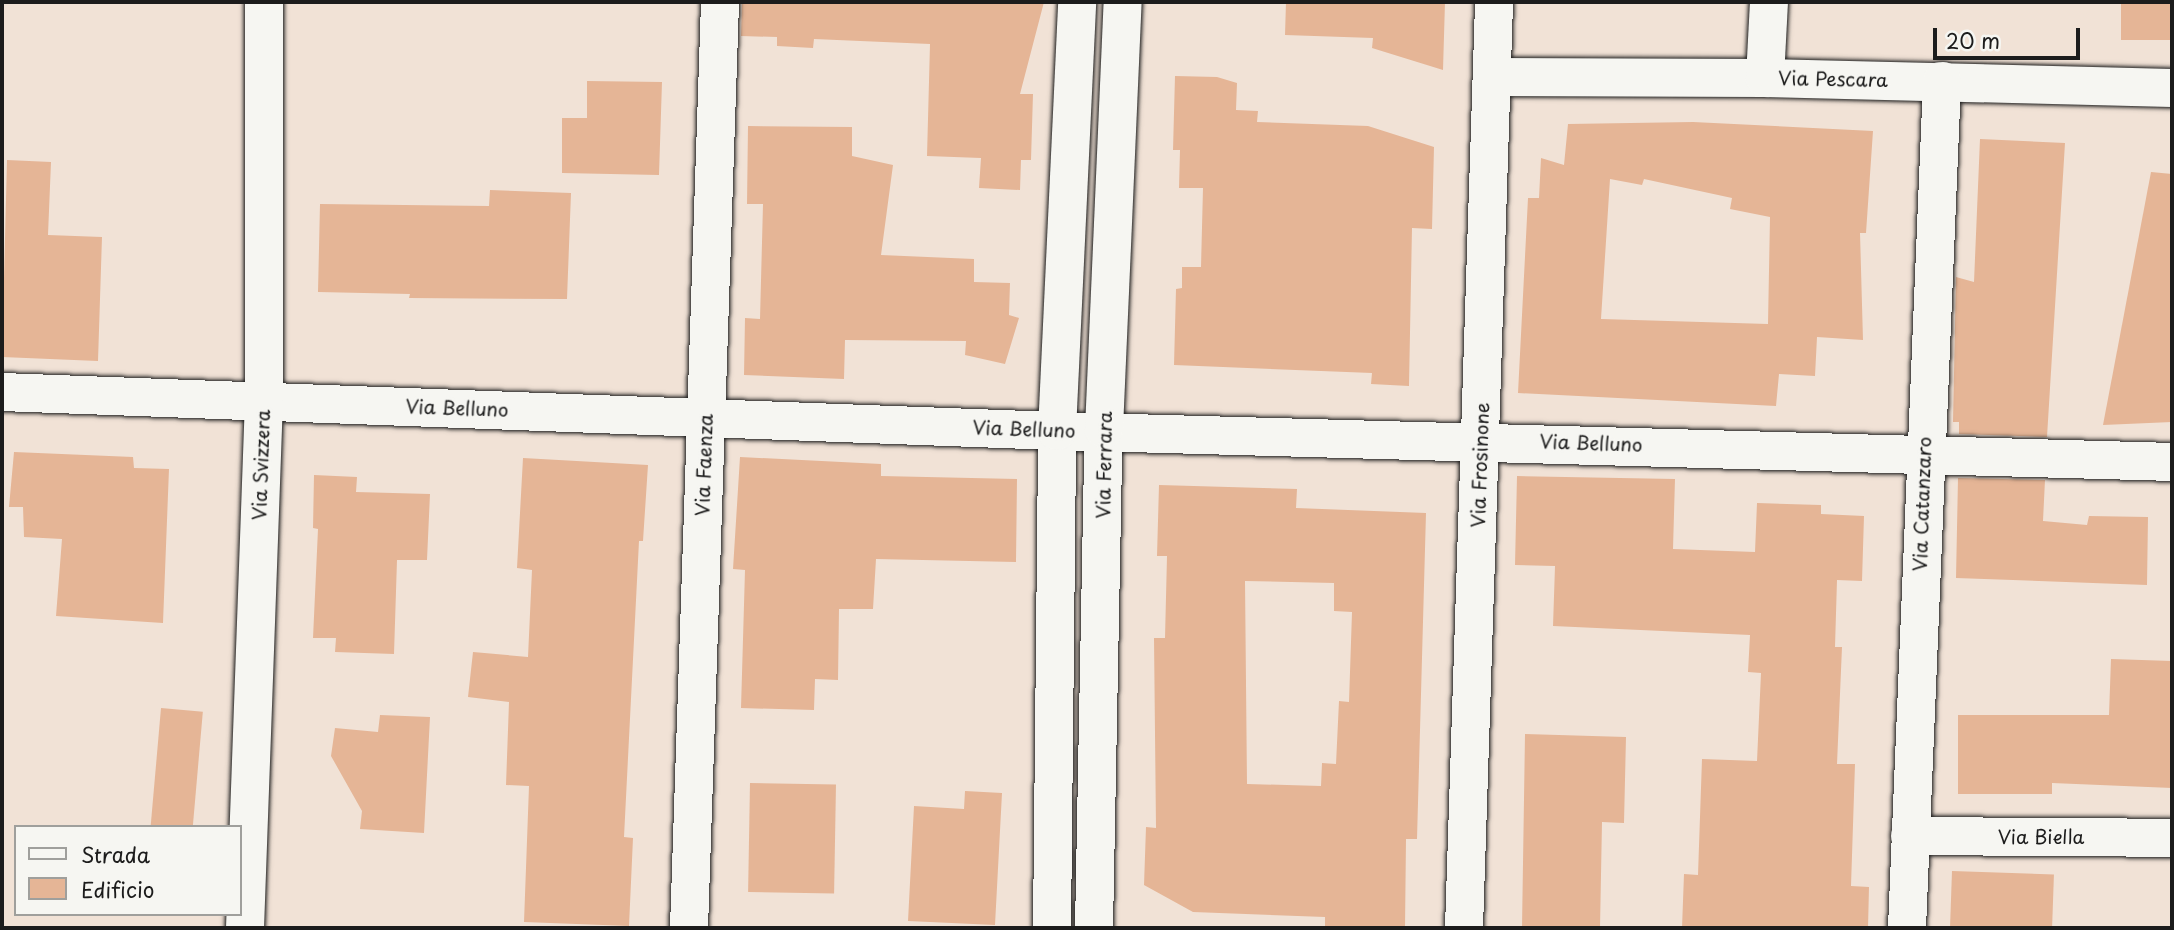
<!DOCTYPE html>
<style>
body{margin:0}
#map{position:relative;width:2174px;height:930px;overflow:hidden;background:#f1e2d6;font-family:"Playpen Sans",sans-serif}
div>[style]{position:absolute}
.building>*{inset:0;background:#e5b596;transform-origin:0 0}
.roads{filter:drop-shadow(0 0 2px #1c1c1c) drop-shadow(0 0 2px #1c1c1c)}
.minor>*{height:38px;margin:-19px;padding:0 19px;transform-origin:19px;border-radius:19px;background:#f6f6f2}
.tertiary>*{height:38px;margin:-19px;padding:0 19px;transform-origin:19px;border-radius:19px;background:#f6f6f2}
span{translate:-50% -50%;white-space:nowrap;text-align:center;line-height:1.15;-webkit-text-stroke:5px #f6f6f2;paint-order:stroke}
.street-label{font-size:19px;color:#1c1c1c}
.frame{position:absolute;inset:0;border:4px solid #1c1c1c;pointer-events:none}
.legend{position:absolute;left:14px;top:825px;width:228px;height:91px;box-sizing:border-box;background:#f6f6f2;border:2px solid #9f9f9c;margin:0;padding:9px 12px;list-style:none;font-size:21px;color:#1c1c1c}
.legend li{display:flex;align-items:center;gap:14px;height:35px}
.legend b{width:35px;border:2px solid #9f9f9c}
.scale{position:absolute;left:1933px;top:28px;width:147px;height:32px;box-sizing:border-box;border:4px solid #1c1c1c;border-top:0;padding-left:9px;font-size:21px;line-height:24px;white-space:nowrap;color:#1c1c1c;-webkit-text-stroke:5px #f6f6f2;paint-order:stroke}
</style>
<div id="map">
<div class="building">
<i style="clip-path:polygon(742px 2px,1044px 2px,1020px 94px,1033px 94px,1031px 160px,1021px 160px,1020px 190px,979px 188px,981px 158px,927px 156px,930px 44px,814px 39px,813px 48px,777px 46px,777px 37px,741px 36px)"></i>
<i style="clip-path:polygon(1286px 2px,1445px 2px,1443px 70px,1372px 48px,1373px 38px,1285px 35px)"></i>
<i style="left:2121px;top:2px;width:51px;height:38px"></i>
<i style="clip-path:polygon(1175px 76px,1217px 77px,1237px 83px,1236px 110px,1258px 111px,1257px 122px,1368px 126px,1434px 147px,1432px 229px,1412px 228px,1409px 386px,1371px 384px,1372px 373px,1174px 365px,1176px 289px,1182px 288px,1182px 267px,1201px 267px,1203px 188px,1179px 188px,1180px 150px,1173px 150px)"></i>
<i style="clip-path:polygon(587px 81px,662px 82px,659px 175px,562px 173px,562px 118px,587px 118px)"></i>
<i style="clip-path:polygon(evenodd,1693px 122px,1873px 131px,1866px 233px,1860px 233px,1863px 340px,1817px 337px,1815px 376px,1779px 374px,1776px 406px,1518px 393px,1528px 198px,1539px 198px,1541px 158px,1564px 165px,1568px 124px,1693px 122px,1610px 179px,1642px 185px,1644px 179px,1732px 198px,1730px 209px,1770px 217px,1768px 324px,1601px 319px,1610px 179px)"></i>
<i style="clip-path:polygon(748px 126px,852px 127px,852px 156px,893px 165px,881px 255px,974px 259px,974px 282px,1010px 283px,1009px 315px,1019px 318px,1005px 364px,965px 355px,966px 341px,845px 340px,844px 379px,744px 375px,745px 318px,760px 319px,763px 204px,747px 204px)"></i>
<i style="clip-path:polygon(1980px 139px,2065px 143px,2047px 437px,1959px 434px,1959px 422px,1953px 422px,1956px 277px,1974px 282px)"></i>
<i style="clip-path:polygon(7px 160px,51px 162px,48px 235px,102px 237px,98px 361px,2px 357px)"></i>
<i style="clip-path:polygon(2151px 172px,2172px 174px,2172px 422px,2103px 425px)"></i>
<i style="clip-path:polygon(490px 190px,571px 193px,567px 299px,409px 298px,410px 294px,318px 292px,320px 204px,489px 206px)"></i>
<i style="clip-path:polygon(14px 452px,133px 457px,134px 468px,169px 469px,163px 623px,56px 616px,62px 539px,24px 537px,23px 507px,9px 507px)"></i>
<i style="clip-path:polygon(740px 457px,881px 464px,881px 476px,1017px 479px,1016px 562px,876px 559px,873px 609px,839px 609px,838px 680px,815px 679px,814px 710px,741px 708px,745px 570px,733px 569px)"></i>
<i style="clip-path:polygon(523px 458px,648px 465px,643px 541px,639px 541px,624px 837px,633px 838px,629px 926px,524px 922px,529px 786px,506px 785px,509px 702px,468px 697px,473px 652px,528px 657px,532px 570px,517px 568px)"></i>
<i style="clip-path:polygon(314px 475px,357px 477px,356px 492px,430px 494px,427px 560px,397px 560px,394px 654px,335px 652px,336px 638px,313px 638px,318px 529px,313px 528px)"></i>
<i style="clip-path:polygon(1517px 476px,1675px 479px,1673px 549px,1755px 552px,1757px 503px,1821px 505px,1821px 514px,1864px 516px,1862px 581px,1837px 580px,1835px 647px,1842px 647px,1837px 764px,1855px 764px,1851px 886px,1869px 887px,1868px 928px,1682px 928px,1684px 874px,1698px 875px,1702px 759px,1757px 761px,1761px 673px,1748px 672px,1750px 635px,1553px 626px,1555px 566px,1515px 565px)"></i>
<i style="clip-path:polygon(1958px 478px,2045px 480px,2043px 521px,2087px 525px,2089px 516px,2148px 517px,2147px 585px,1956px 578px)"></i>
<i style="clip-path:polygon(evenodd,1159px 485px,1297px 489px,1296px 508px,1426px 513px,1417px 839px,1406px 839px,1405px 928px,1325px 928px,1325px 917px,1193px 912px,1144px 885px,1146px 827px,1156px 828px,1154px 638px,1165px 638px,1167px 556px,1157px 556px,1159px 485px,1245px 581px,1334px 583px,1334px 611px,1352px 612px,1349px 702px,1339px 701px,1336px 764px,1322px 763px,1321px 786px,1247px 784px,1245px 581px)"></i>
<i style="clip-path:polygon(2111px 659px,2172px 661px,2172px 788px,2052px 783px,2052px 794px,1958px 794px,1958px 715px,2109px 715px)"></i>
<i style="left:161px;top:708px;width:42px;height:119px;rotate:5deg"></i>
<i style="clip-path:polygon(380px 715px,430px 717px,424px 833px,360px 829px,362px 811px,331px 756px,335px 728px,378px 732px)"></i>
<i style="clip-path:polygon(1525px 734px,1626px 737px,1624px 823px,1602px 822px,1600px 928px,1522px 928px)"></i>
<i style="left:750px;top:783px;width:86px;height:109px;rotate:1deg"></i>
<i style="clip-path:polygon(965px 791px,1002px 793px,995px 925px,908px 921px,914px 806px,964px 809px)"></i>
<i style="left:1952px;top:871px;width:102px;height:57px;rotate:2deg"></i>
</div>
<div class="roads">
<div class="minor">
<i style="left:1493px;top:77px;width:272px;rotate:0.2deg"></i>
<i style="left:1765px;top:78px;width:407px;rotate:1.4deg"></i>
<i style="left:1765px;top:78px;width:76px;rotate:-87deg"></i>
<i style="left:2px;top:392px;width:1056px;rotate:2.12deg"></i>
<i style="left:1057px;top:431px;width:1115px;rotate:1.59deg"></i>
<i style="left:1910px;top:836px;width:262px;rotate:0.4deg"></i>
<i style="left:245px;top:928px;width:528px;rotate:-87.94deg"></i>
<i style="left:264px;top:400px;width:398px;rotate:-90deg"></i>
<i style="left:689px;top:928px;width:927px;rotate:-88.08deg"></i>
<i style="left:1464px;top:928px;width:926px;rotate:-88.14deg"></i>
<i style="left:1907px;top:928px;width:848px;rotate:-87.63deg"></i>
</div>
<div class="tertiary">
<i style="left:1052px;top:928px;width:497px;rotate:-89.4deg"></i>
<i style="left:1057px;top:431px;width:429px;rotate:-87.3deg"></i>
<i style="left:1094px;top:928px;width:499px;rotate:-88.9deg"></i>
<i style="left:1104px;top:429px;width:427px;rotate:-87.5deg"></i>
</div>
</div>
<div class="street-label">
<span style="left:1833px;top:79px;rotate:1deg">Via Pescara</span>
<span style="left:457px;top:408px;rotate:2deg">Via Belluno</span>
<span style="left:1024px;top:429px;rotate:2deg">Via Belluno</span>
<span style="left:1591px;top:443px;rotate:2deg">Via Belluno</span>
<span style="left:261px;top:465px;rotate:-88deg">Via Svizzera</span>
<span style="left:704px;top:465px;rotate:-88deg">Via Faenza</span>
<span style="left:1104px;top:465px;rotate:-89deg">Via Ferrara</span>
<span style="left:1480px;top:465px;rotate:-88deg">Via Frosinone</span>
<span style="left:1922px;top:504px;rotate:-88deg">Via Catanzaro</span>
<span style="left:2041px;top:837px">Via Biella</span>
</div>
<div class="frame"></div>
<ul class="legend">
<li><b style="height:9px;background:#f6f6f2"></b>Strada</li>
<li><b style="height:19px;background:#e5b596"></b>Edificio</li>
</ul>
<div class="scale">20 m</div>
</div>
